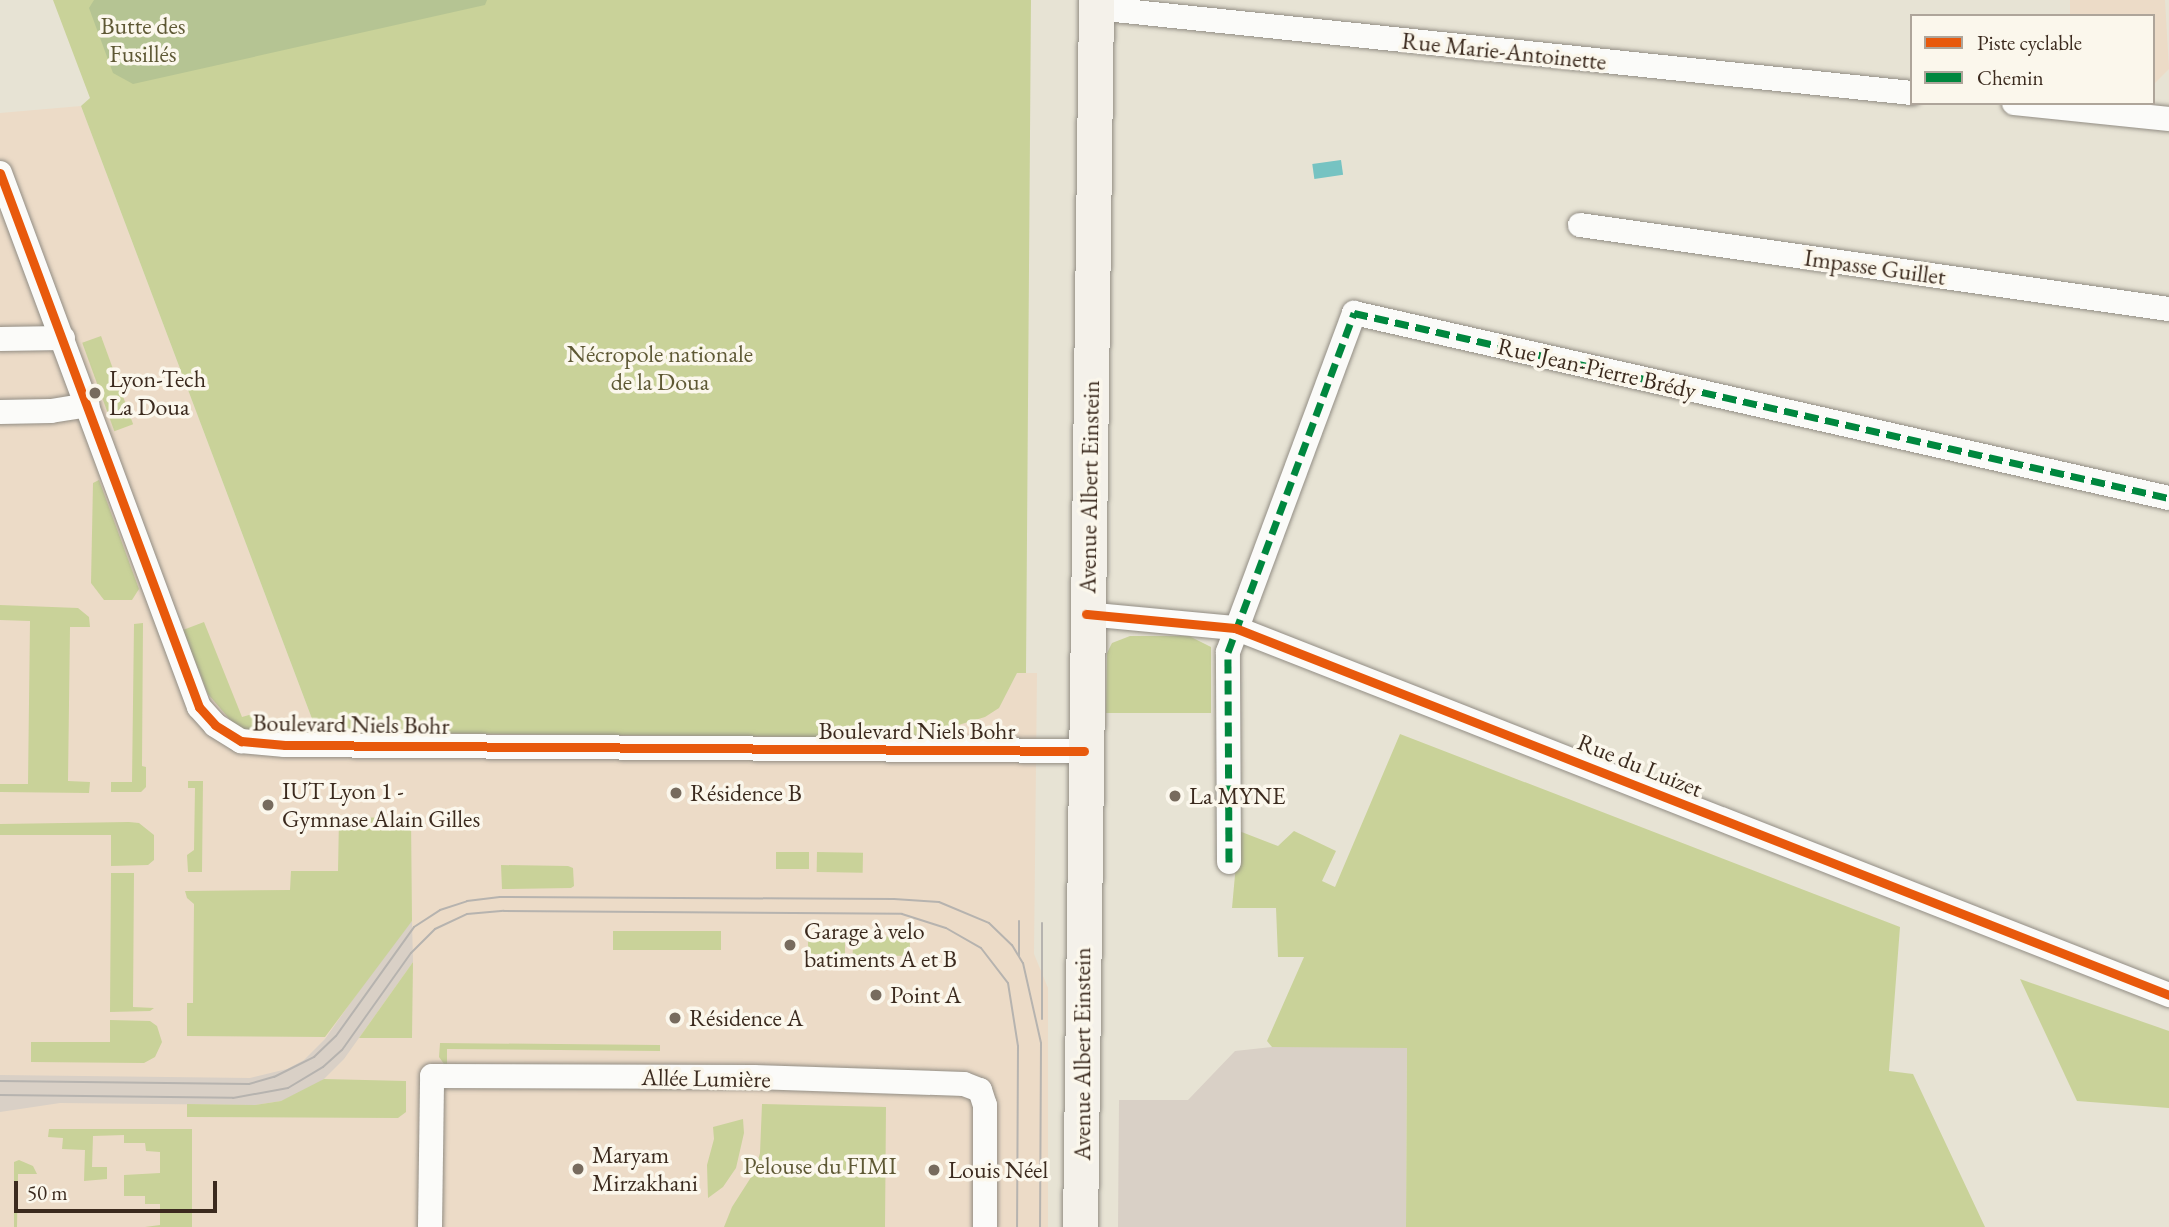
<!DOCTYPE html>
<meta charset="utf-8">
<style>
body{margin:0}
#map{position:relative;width:2169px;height:1227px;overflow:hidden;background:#e7e3d4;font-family:"EB Garamond",serif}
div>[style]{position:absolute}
.built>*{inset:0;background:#ecdbc7}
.industrial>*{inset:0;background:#d9d0c6}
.green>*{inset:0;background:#c9d299;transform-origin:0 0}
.forest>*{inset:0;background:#b5c493}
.water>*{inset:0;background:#76c3c2;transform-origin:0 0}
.roads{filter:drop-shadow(0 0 2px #928d84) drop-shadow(0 0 2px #928d84)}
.street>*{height:24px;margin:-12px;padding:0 12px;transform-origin:12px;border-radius:12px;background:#fbfbf9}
.secondary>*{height:35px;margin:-17.5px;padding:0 17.5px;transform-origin:17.5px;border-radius:17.5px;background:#f4f1ea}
.tram>*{height:2px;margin:-1px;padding:0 1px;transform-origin:1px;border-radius:1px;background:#b6b3af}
.quiet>*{height:7px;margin-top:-3.5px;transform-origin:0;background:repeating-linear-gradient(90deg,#00873e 0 14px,transparent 0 21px)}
.cycleway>*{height:9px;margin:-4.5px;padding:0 4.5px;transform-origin:4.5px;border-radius:4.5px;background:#e8590c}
.dots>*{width:19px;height:19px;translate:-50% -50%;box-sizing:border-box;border:4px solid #fbf7ec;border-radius:50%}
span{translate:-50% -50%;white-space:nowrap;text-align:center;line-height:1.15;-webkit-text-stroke:7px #fbf7ec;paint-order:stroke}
.park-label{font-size:24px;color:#5e5834}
.street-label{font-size:24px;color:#3b2a1e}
.poi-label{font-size:24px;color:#3b2a1e}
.left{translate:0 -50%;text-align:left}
.legend{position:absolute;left:1910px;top:14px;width:245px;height:91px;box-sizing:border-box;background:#fbf7ec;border:2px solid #aea59a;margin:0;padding:9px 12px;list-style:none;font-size:21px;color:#3b2a1e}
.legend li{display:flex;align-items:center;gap:14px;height:35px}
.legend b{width:35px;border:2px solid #aea59a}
.scale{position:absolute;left:14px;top:1181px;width:203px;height:32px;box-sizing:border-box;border:4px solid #3b2a1e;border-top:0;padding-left:9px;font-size:21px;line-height:24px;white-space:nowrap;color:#3b2a1e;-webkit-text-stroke:5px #fbf7ec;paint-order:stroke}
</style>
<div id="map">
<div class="built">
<i style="clip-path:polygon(2070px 0,2165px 0,2169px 69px,2153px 85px,2153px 16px,2070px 16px)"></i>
<i style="clip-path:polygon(81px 106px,317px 732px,999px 707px,1017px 673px,1037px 673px,1034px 954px,1048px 988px,1048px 1227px,0 1227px,0 113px)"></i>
</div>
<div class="industrial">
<i style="clip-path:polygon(412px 921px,413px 962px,344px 1059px,324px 1079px,302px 1093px,281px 1101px,255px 1105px,60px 1103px,0 1112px,0 1075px,250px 1078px,287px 1069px,304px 1060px,325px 1039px,394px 941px)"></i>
<i style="clip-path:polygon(1272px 1047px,1407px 1047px,1406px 1227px,1118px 1227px,1119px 1100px,1188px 1100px,1235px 1051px)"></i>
</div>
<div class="green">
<i style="clip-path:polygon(53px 0,1031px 0,1026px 673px,1017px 673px,999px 708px,985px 717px,915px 738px,317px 732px,81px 106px,90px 98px)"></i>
<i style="left:101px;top:336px;width:94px;height:20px;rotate:70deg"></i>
<i style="clip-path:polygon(99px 480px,139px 589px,132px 600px,104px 600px,91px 583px,93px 483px)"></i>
<i style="clip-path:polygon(0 605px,78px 608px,89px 617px,90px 627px,70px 627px,68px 781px,90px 782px,89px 793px,0 792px,0 784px,28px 784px,30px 621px,0 620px)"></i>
<i style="clip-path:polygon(204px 622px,242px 717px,256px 713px,262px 733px,246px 731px,232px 722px,208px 694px,183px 630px)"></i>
<i style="clip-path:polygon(143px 623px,142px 766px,146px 767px,146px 787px,141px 792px,111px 792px,111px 782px,132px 782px,134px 624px)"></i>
<i style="clip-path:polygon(1130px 636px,1189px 636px,1211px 647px,1211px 713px,1106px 713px,1107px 653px,1112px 643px)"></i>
<i style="clip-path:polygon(1400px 734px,1900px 927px,1889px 1071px,1913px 1074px,1985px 1227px,1406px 1227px,1407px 1048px,1272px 1047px,1267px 1041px,1304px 957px,1278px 957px,1276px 908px,1232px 908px,1239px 831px,1278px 846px,1294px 831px,1336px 851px,1322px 881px,1335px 887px)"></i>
<i style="clip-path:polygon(188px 781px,203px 781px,202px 872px,188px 872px,187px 855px,194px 850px,195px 788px,188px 788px)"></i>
<i style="clip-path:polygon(411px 817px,412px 921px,325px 1037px,187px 1036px,187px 1003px,193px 1003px,194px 904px,187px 898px,185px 891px,290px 890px,291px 871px,338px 871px,339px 818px)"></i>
<i style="clip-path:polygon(129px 822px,139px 823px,154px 835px,154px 860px,148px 865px,111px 866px,111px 835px,0 835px,0 824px)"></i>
<i style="left:776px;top:852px;width:33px;height:17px"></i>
<i style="left:817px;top:852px;width:46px;height:20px;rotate:1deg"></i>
<i style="clip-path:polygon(501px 865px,568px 866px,573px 868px,574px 886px,571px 888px,502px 889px)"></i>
<i style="clip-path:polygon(111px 873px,134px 873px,133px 1007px,154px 1008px,150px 1011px,110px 1012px)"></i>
<i style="left:613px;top:931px;width:108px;height:19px"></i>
<i style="left:808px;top:935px;width:37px;height:19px"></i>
<i style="left:853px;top:936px;width:57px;height:19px;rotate:1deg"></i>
<i style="clip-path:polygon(413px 962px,412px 1038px,359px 1038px)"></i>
<i style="clip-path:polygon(2020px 979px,2169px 1031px,2169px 1108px,2077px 1101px)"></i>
<i style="clip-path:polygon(110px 1020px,150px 1021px,157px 1026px,162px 1042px,155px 1057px,144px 1063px,31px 1062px,31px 1042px,110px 1042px)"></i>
<i style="clip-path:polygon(440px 1043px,660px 1045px,660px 1051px,447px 1049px,447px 1068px,439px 1057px)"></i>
<i style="clip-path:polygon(324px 1079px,406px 1081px,406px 1112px,398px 1118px,187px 1117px,187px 1104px,255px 1105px,281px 1101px)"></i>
<i style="clip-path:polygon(762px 1104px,886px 1107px,885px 1227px,724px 1227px,732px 1207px,755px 1171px,760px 1153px)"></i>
<i style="clip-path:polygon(743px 1119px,744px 1133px,736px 1168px,723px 1187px,708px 1198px,707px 1165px,714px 1139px,713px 1127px)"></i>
<i style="clip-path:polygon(49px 1129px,192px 1129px,192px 1227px,145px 1227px,160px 1225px,160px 1204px,145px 1204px,145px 1196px,124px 1196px,124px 1175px,160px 1173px,160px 1152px,146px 1151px,145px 1143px,124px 1143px,124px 1135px,93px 1136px,92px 1167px,107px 1167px,107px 1179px,84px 1181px,85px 1150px,62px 1149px,63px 1138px,48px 1137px)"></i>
<i style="clip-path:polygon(19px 1160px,33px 1166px,37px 1174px,18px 1174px,17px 1227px,14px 1227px,14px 1162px)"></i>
</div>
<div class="forest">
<i style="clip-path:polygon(94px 0,487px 0,485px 5px,133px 84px,113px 73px,89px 8px)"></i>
</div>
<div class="water">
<i style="left:1341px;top:160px;width:15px;height:29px;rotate:82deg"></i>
</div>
<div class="roads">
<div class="street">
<i style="left:1096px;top:8px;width:820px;rotate:5.95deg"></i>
<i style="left:2014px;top:103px;width:156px;rotate:5.9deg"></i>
<i style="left:0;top:173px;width:570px;rotate:69.56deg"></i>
<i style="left:199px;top:707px;width:24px;rotate:48deg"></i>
<i style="left:215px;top:725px;width:31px;rotate:32deg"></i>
<i style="left:241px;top:741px;width:44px;rotate:5.2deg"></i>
<i style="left:285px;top:745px;width:799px;rotate:0.43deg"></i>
<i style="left:1580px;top:225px;width:595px;rotate:8.12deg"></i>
<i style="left:0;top:339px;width:63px;rotate:-0.9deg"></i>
<i style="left:0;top:412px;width:51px;rotate:-1.1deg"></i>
<i style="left:51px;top:411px;width:37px;rotate:-9deg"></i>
<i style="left:1086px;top:614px;width:150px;rotate:5.4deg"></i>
<i style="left:1235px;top:628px;width:1004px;rotate:21.45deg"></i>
<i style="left:1229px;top:862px;width:210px;rotate:-90.3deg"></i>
<i style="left:1228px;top:652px;width:362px;rotate:-69.6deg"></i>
<i style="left:1354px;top:313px;width:836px;rotate:12.79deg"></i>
<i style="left:430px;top:1227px;width:151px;rotate:-89.2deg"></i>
<i style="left:432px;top:1076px;width:322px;rotate:0.2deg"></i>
<i style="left:754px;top:1077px;width:210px;rotate:1.9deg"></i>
<i style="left:964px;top:1084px;width:17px;rotate:21deg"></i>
<i style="left:980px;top:1090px;width:16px;rotate:72deg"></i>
<i style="left:985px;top:1105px;width:122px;rotate:90deg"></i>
</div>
<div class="secondary">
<i style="left:1080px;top:1227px;width:1227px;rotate:-89.25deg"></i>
</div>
</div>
<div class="tram">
<i style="left:1019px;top:956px;width:35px;rotate:-90deg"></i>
<i style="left:1042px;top:1019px;width:96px;rotate:-90deg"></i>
<i style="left:0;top:1081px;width:249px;rotate:0.7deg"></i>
<i style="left:249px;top:1084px;width:26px;rotate:-16deg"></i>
<i style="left:274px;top:1077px;width:45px;rotate:-26.6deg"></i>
<i style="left:314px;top:1057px;width:30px;rotate:-44deg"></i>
<i style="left:336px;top:1036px;width:134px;rotate:-54.4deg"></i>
<i style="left:414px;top:927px;width:31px;rotate:-33deg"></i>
<i style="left:440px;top:910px;width:28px;rotate:-18deg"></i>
<i style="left:467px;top:901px;width:33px;rotate:-7deg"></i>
<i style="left:500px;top:897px;width:394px;rotate:0.3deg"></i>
<i style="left:894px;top:899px;width:45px;rotate:3.8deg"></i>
<i style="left:939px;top:902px;width:54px;rotate:22.8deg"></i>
<i style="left:989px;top:923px;width:32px;rotate:44deg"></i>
<i style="left:1012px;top:945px;width:21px;rotate:59deg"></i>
<i style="left:1023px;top:963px;width:82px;rotate:77.3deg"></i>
<i style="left:1041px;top:1043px;width:184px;rotate:90.3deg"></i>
<i style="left:0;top:1095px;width:233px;rotate:0.7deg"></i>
<i style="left:233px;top:1098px;width:56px;rotate:-10.3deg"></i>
<i style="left:288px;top:1088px;width:41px;rotate:-31deg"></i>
<i style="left:323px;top:1067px;width:25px;rotate:-42deg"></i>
<i style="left:342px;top:1050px;width:119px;rotate:-54.6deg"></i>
<i style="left:411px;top:953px;width:34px;rotate:-45deg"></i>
<i style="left:435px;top:929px;width:35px;rotate:-25deg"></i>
<i style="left:467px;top:914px;width:37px;rotate:-5deg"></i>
<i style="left:504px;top:911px;width:398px;rotate:0.4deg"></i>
<i style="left:902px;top:914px;width:46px;rotate:17.7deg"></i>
<i style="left:946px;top:928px;width:40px;rotate:29.7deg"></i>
<i style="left:981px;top:948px;width:44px;rotate:52.4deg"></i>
<i style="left:1008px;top:983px;width:64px;rotate:81deg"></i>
<i style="left:1018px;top:1046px;width:181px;rotate:90.3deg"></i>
</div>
<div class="quiet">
<i style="left:1229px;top:862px;width:210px;rotate:-90.3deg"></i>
<i style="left:1228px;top:652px;width:362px;rotate:-69.6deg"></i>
<i style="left:1354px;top:313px;width:836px;rotate:12.79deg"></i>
</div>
<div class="cycleway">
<i style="left:0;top:173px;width:570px;rotate:69.56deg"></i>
<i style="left:199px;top:707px;width:24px;rotate:48deg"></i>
<i style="left:215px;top:725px;width:31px;rotate:32deg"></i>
<i style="left:241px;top:741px;width:44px;rotate:5.2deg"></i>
<i style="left:285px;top:745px;width:799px;rotate:0.43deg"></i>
<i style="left:1086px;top:614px;width:150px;rotate:5.4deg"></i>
<i style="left:1235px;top:628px;width:1004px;rotate:21.45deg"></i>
</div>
<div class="dots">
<i style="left:95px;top:393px;background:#776b5e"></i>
<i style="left:676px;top:793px;background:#776b5e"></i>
<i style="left:1175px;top:796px;background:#776b5e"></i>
<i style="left:268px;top:805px;background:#776b5e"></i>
<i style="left:790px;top:945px;background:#776b5e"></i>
<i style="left:876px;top:995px;background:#776b5e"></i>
<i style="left:675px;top:1018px;background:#776b5e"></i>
<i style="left:578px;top:1169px;background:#776b5e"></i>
<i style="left:934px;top:1170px;background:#776b5e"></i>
</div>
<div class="park-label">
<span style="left:143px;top:40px">Butte des<br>Fusillés</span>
<span style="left:660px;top:368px">Nécropole nationale<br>de la Doua</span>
<span style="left:820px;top:1166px">Pelouse du FIMI</span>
</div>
<div class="street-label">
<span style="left:1504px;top:51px;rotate:6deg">Rue Marie-Antoinette</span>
<span style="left:1875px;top:267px;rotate:8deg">Impasse Guillet</span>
<span style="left:1597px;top:368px;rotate:13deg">Rue Jean-Pierre Brédy</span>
<span style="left:1089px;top:487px;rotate:-89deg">Avenue Albert Einstein</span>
<span style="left:351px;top:724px;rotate:1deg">Boulevard Niels Bohr</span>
<span style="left:917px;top:731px">Boulevard Niels Bohr</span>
<span style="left:1640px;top:765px;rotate:22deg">Rue du Luizet</span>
<span style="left:1082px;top:1054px;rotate:-90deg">Avenue Albert Einstein</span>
<span style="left:706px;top:1078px;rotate:1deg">Allée Lumière</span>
</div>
<div class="poi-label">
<span class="left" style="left:109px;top:393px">Lyon-Tech<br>La Doua</span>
<span class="left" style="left:282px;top:805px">IUT Lyon 1 -<br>Gymnase Alain Gilles</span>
<span class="left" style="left:690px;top:793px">Résidence B</span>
<span class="left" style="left:1189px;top:796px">La MYNE</span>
<span class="left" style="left:804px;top:945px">Garage à velo<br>batiments A et B</span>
<span class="left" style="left:890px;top:995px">Point A</span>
<span class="left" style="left:689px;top:1018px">Résidence A</span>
<span class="left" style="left:592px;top:1169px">Maryam<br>Mirzakhani</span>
<span class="left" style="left:948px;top:1170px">Louis Néel</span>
</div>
<ul class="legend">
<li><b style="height:9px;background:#e8590c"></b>Piste cyclable</li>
<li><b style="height:9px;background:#00873e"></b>Chemin</li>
</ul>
<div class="scale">50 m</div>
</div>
